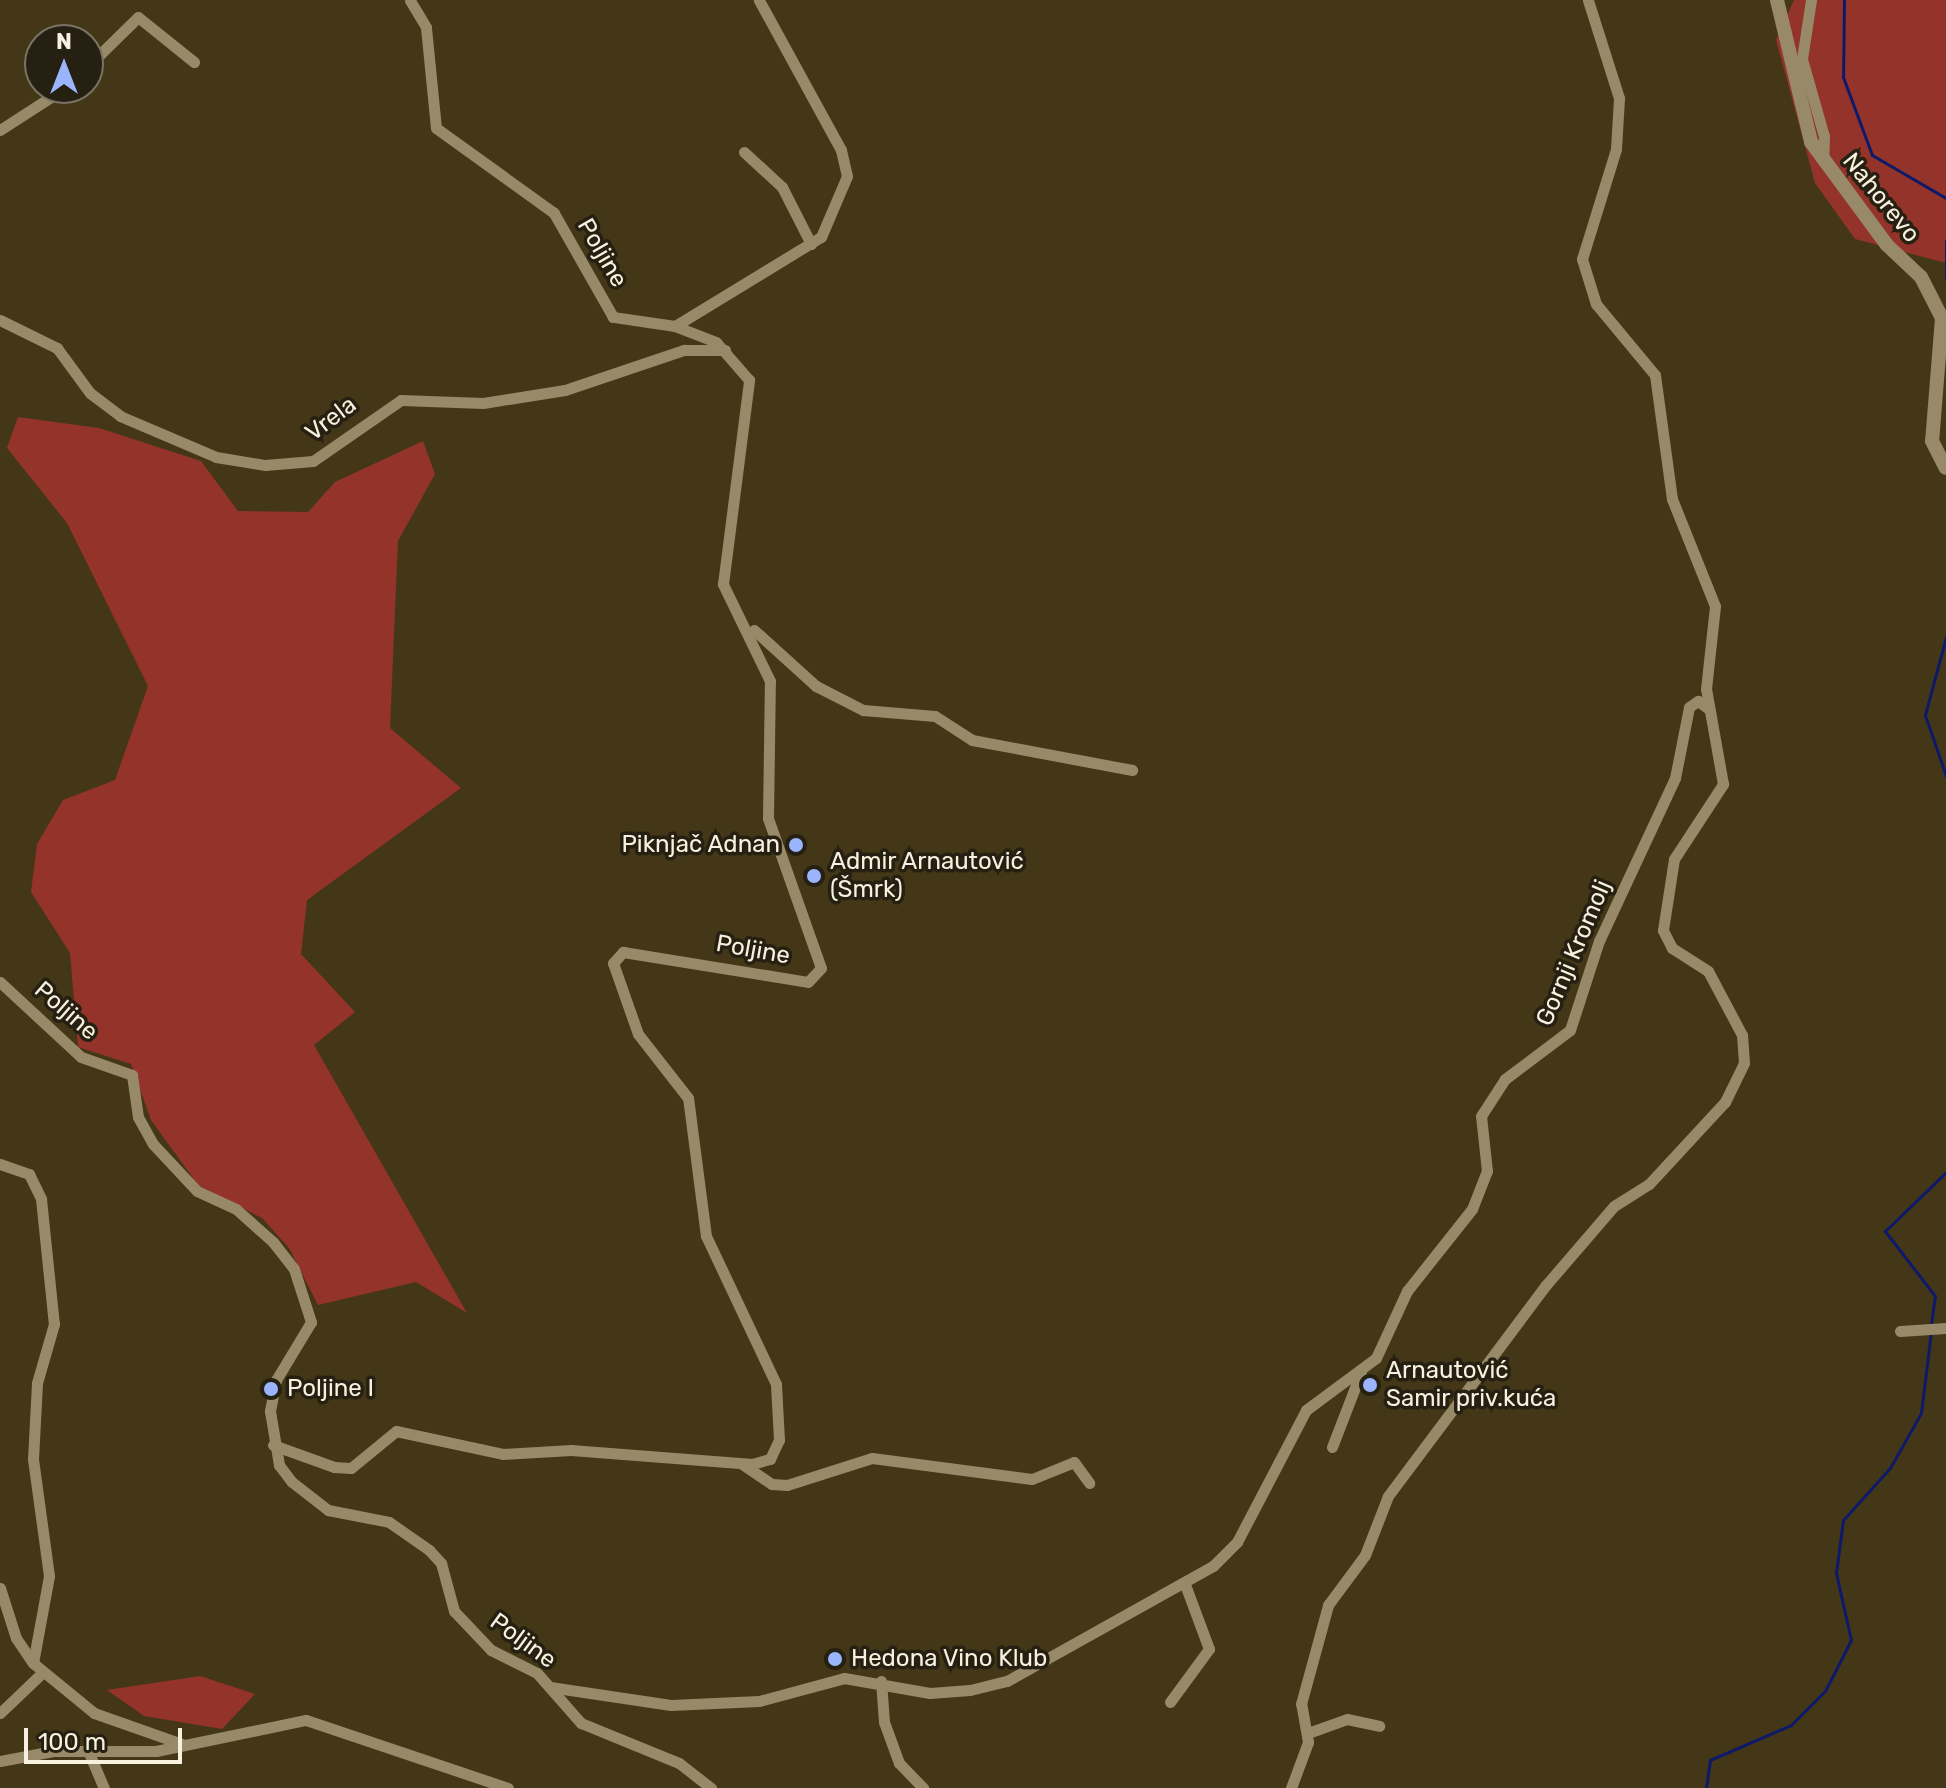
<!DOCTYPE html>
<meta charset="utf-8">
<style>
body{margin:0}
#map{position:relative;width:1946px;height:1788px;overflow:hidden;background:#443717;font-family:Rubik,sans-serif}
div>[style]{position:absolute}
.green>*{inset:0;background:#93332a}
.stream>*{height:3px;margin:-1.5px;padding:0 1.5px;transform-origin:1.5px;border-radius:1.5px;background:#0f1969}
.minor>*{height:11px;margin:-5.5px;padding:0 5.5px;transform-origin:5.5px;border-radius:5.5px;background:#988a68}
.tertiary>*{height:14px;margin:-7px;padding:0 7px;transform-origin:7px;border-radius:7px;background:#988a68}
.dots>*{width:22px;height:22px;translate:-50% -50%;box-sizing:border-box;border:4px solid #252012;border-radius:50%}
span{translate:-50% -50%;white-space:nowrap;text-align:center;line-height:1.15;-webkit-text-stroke:7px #252012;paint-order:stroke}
.street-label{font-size:24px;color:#f9f1df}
.poi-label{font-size:24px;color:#f9f1df}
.right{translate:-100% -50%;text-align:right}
.left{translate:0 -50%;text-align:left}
.north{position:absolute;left:24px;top:24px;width:80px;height:80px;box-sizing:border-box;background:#252012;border:2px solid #7a7464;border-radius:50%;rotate:0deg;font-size:22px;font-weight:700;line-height:32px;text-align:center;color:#f9f1df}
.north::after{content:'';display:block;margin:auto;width:28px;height:36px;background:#9ab5fd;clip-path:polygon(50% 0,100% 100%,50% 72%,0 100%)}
.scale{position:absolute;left:24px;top:1728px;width:158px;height:36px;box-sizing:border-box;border:4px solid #f9f1df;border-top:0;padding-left:10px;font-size:24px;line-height:28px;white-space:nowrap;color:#f9f1df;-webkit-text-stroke:6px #252012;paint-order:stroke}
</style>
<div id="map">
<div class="green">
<i style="clip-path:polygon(1794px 0,1946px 0,1946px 263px,1855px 239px,1815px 183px,1776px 40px)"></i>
<i style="clip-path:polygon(18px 417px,99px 428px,201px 461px,238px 511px,308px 512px,335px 482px,423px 441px,435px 474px,398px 541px,390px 728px,461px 788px,307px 900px,301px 954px,355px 1012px,314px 1045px,467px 1313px,416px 1282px,318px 1305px,289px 1248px,262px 1218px,198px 1185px,151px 1120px,131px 1064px,78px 1047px,70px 953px,31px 892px,37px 844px,63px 800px,115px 780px,148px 686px,67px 523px,7px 448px)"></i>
<i style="clip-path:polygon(200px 1676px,255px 1694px,222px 1729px,144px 1716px,107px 1690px)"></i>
</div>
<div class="stream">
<i style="left:1844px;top:0;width:77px;rotate:90.7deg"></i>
<i style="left:1843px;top:77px;width:83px;rotate:69.6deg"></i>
<i style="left:1872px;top:155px;width:86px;rotate:30.2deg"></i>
<i style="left:1946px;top:241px;width:38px;rotate:90deg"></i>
<i style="left:1946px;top:637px;width:81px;rotate:105.1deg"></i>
<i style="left:1925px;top:715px;width:65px;rotate:71deg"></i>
<i style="left:1931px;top:1324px;width:28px;rotate:-82deg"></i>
<i style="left:1935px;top:1296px;width:82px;rotate:-127.6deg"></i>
<i style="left:1885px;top:1231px;width:85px;rotate:-44deg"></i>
<i style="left:1706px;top:1788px;width:28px;rotate:-82deg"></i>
<i style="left:1710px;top:1760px;width:88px;rotate:-23.4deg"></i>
<i style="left:1791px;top:1725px;width:48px;rotate:-45deg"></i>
<i style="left:1825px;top:1691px;width:57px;rotate:-63deg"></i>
<i style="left:1851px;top:1640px;width:69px;rotate:-102.6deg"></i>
<i style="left:1836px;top:1573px;width:53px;rotate:-82.5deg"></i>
<i style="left:1843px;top:1520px;width:70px;rotate:-47.9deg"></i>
<i style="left:1890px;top:1468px;width:63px;rotate:-60.6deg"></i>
<i style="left:1921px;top:1413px;width:82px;rotate:-83deg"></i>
</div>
<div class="minor">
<i style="left:1811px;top:0;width:60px;rotate:98.7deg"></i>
<i style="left:1802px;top:59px;width:80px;rotate:74.1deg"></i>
<i style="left:1824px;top:136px;width:25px;rotate:92deg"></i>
<i style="left:88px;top:66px;width:70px;rotate:-44.4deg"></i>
<i style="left:138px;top:17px;width:72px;rotate:38.8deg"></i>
<i style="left:0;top:130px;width:77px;rotate:-32.9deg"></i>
<i style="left:744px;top:152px;width:52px;rotate:42.6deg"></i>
<i style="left:782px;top:187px;width:64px;rotate:63deg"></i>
<i style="left:0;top:320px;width:64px;rotate:26.2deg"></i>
<i style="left:57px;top:348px;width:56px;rotate:53.7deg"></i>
<i style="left:90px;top:393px;width:38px;rotate:37deg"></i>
<i style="left:120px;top:416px;width:104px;rotate:23.1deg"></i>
<i style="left:216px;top:457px;width:50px;rotate:9.3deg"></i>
<i style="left:265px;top:465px;width:48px;rotate:-4.8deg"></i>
<i style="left:313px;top:461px;width:107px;rotate:-34.7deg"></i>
<i style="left:401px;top:400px;width:82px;rotate:2.1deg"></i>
<i style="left:483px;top:403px;width:83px;rotate:-9deg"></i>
<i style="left:565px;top:390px;width:126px;rotate:-18.6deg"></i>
<i style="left:684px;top:350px;width:41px"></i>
<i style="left:675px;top:326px;width:171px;rotate:-31.4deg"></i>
<i style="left:821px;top:237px;width:66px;rotate:-66.9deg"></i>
<i style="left:847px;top:176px;width:27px;rotate:-103deg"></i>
<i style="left:841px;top:150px;width:171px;rotate:-118.7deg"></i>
<i style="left:754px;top:630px;width:84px;rotate:42.1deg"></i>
<i style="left:816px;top:686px;width:53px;rotate:27.1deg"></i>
<i style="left:863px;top:710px;width:72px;rotate:4.8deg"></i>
<i style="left:935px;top:716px;width:44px;rotate:33deg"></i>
<i style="left:972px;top:740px;width:163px;rotate:10.6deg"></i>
<i style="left:0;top:982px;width:110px;rotate:42.8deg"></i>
<i style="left:81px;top:1057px;width:54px;rotate:19.4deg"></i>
<i style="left:132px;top:1075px;width:42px;rotate:81.9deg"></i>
<i style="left:138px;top:1117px;width:31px;rotate:61deg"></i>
<i style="left:153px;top:1144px;width:64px;rotate:46.9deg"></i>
<i style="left:197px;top:1191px;width:43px;rotate:24.8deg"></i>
<i style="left:236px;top:1209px;width:50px;rotate:41.7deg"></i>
<i style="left:273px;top:1242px;width:34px;rotate:52deg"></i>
<i style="left:294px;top:1269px;width:56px;rotate:72.2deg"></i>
<i style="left:311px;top:1322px;width:68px;rotate:121.1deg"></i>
<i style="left:276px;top:1380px;width:32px;rotate:101deg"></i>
<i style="left:270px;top:1411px;width:55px;rotate:80.5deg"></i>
<i style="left:279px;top:1465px;width:21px;rotate:53deg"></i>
<i style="left:292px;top:1482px;width:46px;rotate:37.9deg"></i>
<i style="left:328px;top:1510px;width:62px;rotate:11.1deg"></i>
<i style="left:389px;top:1522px;width:49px;rotate:35deg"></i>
<i style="left:429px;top:1550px;width:18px;rotate:47deg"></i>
<i style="left:441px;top:1563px;width:50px;rotate:74.8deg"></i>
<i style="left:454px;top:1611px;width:54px;rotate:46.5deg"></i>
<i style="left:491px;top:1650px;width:51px;rotate:26.6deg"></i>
<i style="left:537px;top:1673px;width:67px;rotate:48.7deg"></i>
<i style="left:581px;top:1723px;width:106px;rotate:22.2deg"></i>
<i style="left:679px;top:1763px;width:41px;rotate:38deg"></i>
<i style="left:0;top:1164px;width:31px;rotate:19deg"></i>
<i style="left:29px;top:1174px;width:28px;rotate:64deg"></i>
<i style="left:41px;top:1199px;width:126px;rotate:84.1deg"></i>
<i style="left:54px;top:1324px;width:61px;rotate:106.1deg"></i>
<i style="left:37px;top:1383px;width:76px;rotate:93deg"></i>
<i style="left:33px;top:1459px;width:118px;rotate:82.2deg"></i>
<i style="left:49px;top:1576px;width:88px;rotate:100.4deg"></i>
<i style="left:33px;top:1663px;width:79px;rotate:39.3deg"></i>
<i style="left:94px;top:1713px;width:93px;rotate:19.4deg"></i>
<i style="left:1900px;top:1331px;width:46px;rotate:-3.7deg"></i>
<i style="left:273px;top:1445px;width:65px;rotate:19.8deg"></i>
<i style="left:334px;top:1467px;width:17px;rotate:3deg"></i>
<i style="left:351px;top:1468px;width:58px;rotate:-39.4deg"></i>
<i style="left:396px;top:1431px;width:109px;rotate:12.1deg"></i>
<i style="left:503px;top:1454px;width:68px;rotate:-3.4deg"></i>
<i style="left:571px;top:1450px;width:182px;rotate:4.4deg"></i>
<i style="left:752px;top:1464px;width:19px;rotate:-16deg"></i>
<i style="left:770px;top:1459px;width:21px;rotate:-65deg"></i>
<i style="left:779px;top:1440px;width:56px;rotate:-93.1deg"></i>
<i style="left:776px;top:1384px;width:164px;rotate:-115.3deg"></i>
<i style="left:706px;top:1236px;width:139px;rotate:-97.4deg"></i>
<i style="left:688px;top:1098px;width:81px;rotate:-128deg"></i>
<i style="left:638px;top:1034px;width:75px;rotate:-109.4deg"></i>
<i style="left:613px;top:963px;width:15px;rotate:-48deg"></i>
<i style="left:623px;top:952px;width:187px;rotate:9.2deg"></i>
<i style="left:808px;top:982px;width:19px;rotate:-47deg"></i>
<i style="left:821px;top:968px;width:159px;rotate:-109.5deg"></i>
<i style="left:768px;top:818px;width:137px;rotate:-89.2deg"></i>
<i style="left:770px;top:681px;width:108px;rotate:-115.9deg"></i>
<i style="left:723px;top:584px;width:206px;rotate:-82.7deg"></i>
<i style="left:749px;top:380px;width:50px;rotate:-131deg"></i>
<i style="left:716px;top:342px;width:44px;rotate:-158.7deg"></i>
<i style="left:675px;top:326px;width:63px;rotate:-171.7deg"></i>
<i style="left:613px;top:317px;width:120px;rotate:-119.6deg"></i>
<i style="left:554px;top:213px;width:145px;rotate:-144.2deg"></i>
<i style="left:436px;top:128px;width:101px;rotate:-95.7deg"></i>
<i style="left:426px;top:27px;width:31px;rotate:-121deg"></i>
<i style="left:1332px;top:1447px;width:80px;rotate:-68.9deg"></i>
<i style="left:742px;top:1464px;width:36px;rotate:34deg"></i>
<i style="left:772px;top:1484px;width:15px;rotate:4deg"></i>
<i style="left:787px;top:1485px;width:89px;rotate:-17.6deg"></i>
<i style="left:872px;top:1458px;width:161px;rotate:7.5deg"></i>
<i style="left:1032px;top:1479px;width:45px;rotate:-22deg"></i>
<i style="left:1074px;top:1462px;width:26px;rotate:54deg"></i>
<i style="left:0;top:1588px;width:52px;rotate:72.3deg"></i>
<i style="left:16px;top:1638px;width:30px;rotate:56deg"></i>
<i style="left:881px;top:1681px;width:41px;rotate:85.8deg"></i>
<i style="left:884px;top:1722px;width:44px;rotate:69.9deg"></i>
<i style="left:899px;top:1763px;width:35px;rotate:46deg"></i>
<i style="left:550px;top:1687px;width:122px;rotate:8.5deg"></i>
<i style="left:671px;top:1705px;width:88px;rotate:-2.6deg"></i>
<i style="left:759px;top:1701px;width:88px;rotate:-15.1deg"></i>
<i style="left:844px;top:1678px;width:87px;rotate:9.9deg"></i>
<i style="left:930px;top:1693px;width:40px;rotate:-4.3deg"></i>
<i style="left:970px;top:1690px;width:38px;rotate:-14deg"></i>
<i style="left:1007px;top:1681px;width:236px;rotate:-29.2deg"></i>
<i style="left:1213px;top:1566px;width:34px;rotate:-45deg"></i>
<i style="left:1237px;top:1542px;width:149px;rotate:-62.4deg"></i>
<i style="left:1306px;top:1410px;width:87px;rotate:-36.6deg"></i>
<i style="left:1376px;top:1358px;width:74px;rotate:-65.2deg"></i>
<i style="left:1407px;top:1291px;width:105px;rotate:-51.6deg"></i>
<i style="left:1472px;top:1209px;width:41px;rotate:-68.5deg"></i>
<i style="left:1487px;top:1171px;width:55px;rotate:-96.2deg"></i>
<i style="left:1481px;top:1116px;width:44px;rotate:-57deg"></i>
<i style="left:1505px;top:1079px;width:81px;rotate:-37deg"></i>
<i style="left:1570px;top:1030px;width:94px;rotate:-72deg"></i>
<i style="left:1599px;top:941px;width:180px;rotate:-65deg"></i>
<i style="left:1675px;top:778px;width:72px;rotate:-78.8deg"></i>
<i style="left:1689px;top:707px;width:11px;rotate:-34deg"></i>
<i style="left:1698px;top:701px;width:14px;rotate:36deg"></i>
<i style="left:1170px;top:1702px;width:66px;rotate:-53.7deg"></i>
<i style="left:1209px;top:1649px;width:66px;rotate:-110.4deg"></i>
<i style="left:0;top:1713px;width:59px;rotate:-43.6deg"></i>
<i style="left:1308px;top:1733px;width:41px;rotate:-19.7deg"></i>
<i style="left:1347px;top:1719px;width:33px;rotate:12deg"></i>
<i style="left:89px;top:1753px;width:38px;rotate:67deg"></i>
<i style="left:0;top:1761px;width:54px;rotate:-10.7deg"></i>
<i style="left:53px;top:1751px;width:103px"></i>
<i style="left:156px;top:1751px;width:153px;rotate:-11.7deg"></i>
<i style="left:306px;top:1720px;width:213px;rotate:18.6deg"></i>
<i style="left:1291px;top:1788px;width:49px;rotate:-69.7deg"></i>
<i style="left:1308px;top:1742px;width:39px;rotate:-100deg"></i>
<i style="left:1301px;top:1704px;width:103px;rotate:-74.7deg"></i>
<i style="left:1328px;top:1605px;width:62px;rotate:-53.5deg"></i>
<i style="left:1365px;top:1555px;width:63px;rotate:-68.7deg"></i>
<i style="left:1388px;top:1496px;width:264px;rotate:-53.2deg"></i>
<i style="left:1546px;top:1285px;width:104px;rotate:-49.3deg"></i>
<i style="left:1614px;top:1206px;width:41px;rotate:-32.2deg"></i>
<i style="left:1649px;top:1184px;width:112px;rotate:-47.2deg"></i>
<i style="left:1725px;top:1102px;width:43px;rotate:-64deg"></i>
<i style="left:1744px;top:1063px;width:28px;rotate:-94deg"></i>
<i style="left:1742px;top:1035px;width:72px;rotate:-118deg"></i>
<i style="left:1708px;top:971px;width:43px;rotate:-147.4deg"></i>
<i style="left:1672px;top:948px;width:20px;rotate:-117deg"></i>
<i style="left:1663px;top:930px;width:72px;rotate:-81.2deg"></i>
<i style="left:1674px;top:859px;width:90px;rotate:-56.8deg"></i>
<i style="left:1723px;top:784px;width:97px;rotate:-100.1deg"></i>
<i style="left:1706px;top:689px;width:83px;rotate:-83.8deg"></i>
<i style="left:1715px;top:606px;width:115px;rotate:-111.9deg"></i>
<i style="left:1672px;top:499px;width:125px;rotate:-97.8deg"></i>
<i style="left:1655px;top:375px;width:92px;rotate:-129.7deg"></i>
<i style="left:1596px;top:304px;width:47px;rotate:-107.3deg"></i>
<i style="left:1582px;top:259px;width:115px;rotate:-72.8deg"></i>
<i style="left:1616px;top:149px;width:51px;rotate:-86.6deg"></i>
<i style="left:1619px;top:98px;width:103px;rotate:-107.6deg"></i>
</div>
<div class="tertiary">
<i style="left:1777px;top:0;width:146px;rotate:76.5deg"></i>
<i style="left:1811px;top:142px;width:128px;rotate:53.6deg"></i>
<i style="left:1887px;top:245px;width:47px;rotate:43.3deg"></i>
<i style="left:1921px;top:277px;width:46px;rotate:62.9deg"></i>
<i style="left:1942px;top:318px;width:123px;rotate:94.6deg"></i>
<i style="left:1932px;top:441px;width:30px;rotate:63deg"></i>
</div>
<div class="dots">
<i style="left:796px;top:845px;background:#9ab5fd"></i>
<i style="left:814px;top:876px;background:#9ab5fd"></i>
<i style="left:1370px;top:1385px;background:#9ab5fd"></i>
<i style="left:271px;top:1389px;background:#9ab5fd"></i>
<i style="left:835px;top:1659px;background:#9ab5fd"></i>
</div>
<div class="street-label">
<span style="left:1881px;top:198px;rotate:51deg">Nahorevo</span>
<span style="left:602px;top:253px;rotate:60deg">Poljine</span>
<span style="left:331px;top:419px;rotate:-37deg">Vrela</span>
<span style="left:753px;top:950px;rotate:10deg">Poljine</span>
<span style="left:1574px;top:953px;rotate:-67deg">Gornji Kromolj</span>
<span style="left:66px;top:1011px;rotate:41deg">Poljine</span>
<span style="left:523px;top:1641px;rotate:36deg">Poljine</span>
</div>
<div class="poi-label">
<span class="right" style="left:780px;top:845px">Piknjač Adnan</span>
<span class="left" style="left:830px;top:876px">Admir Arnautović<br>(Šmrk)</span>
<span class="left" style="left:1386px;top:1385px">Arnautović<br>Samir priv.kuća</span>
<span class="left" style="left:287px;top:1389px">Poljine I</span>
<span class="left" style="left:851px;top:1659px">Hedona Vino Klub</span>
</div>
<div class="north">N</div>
<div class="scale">100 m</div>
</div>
